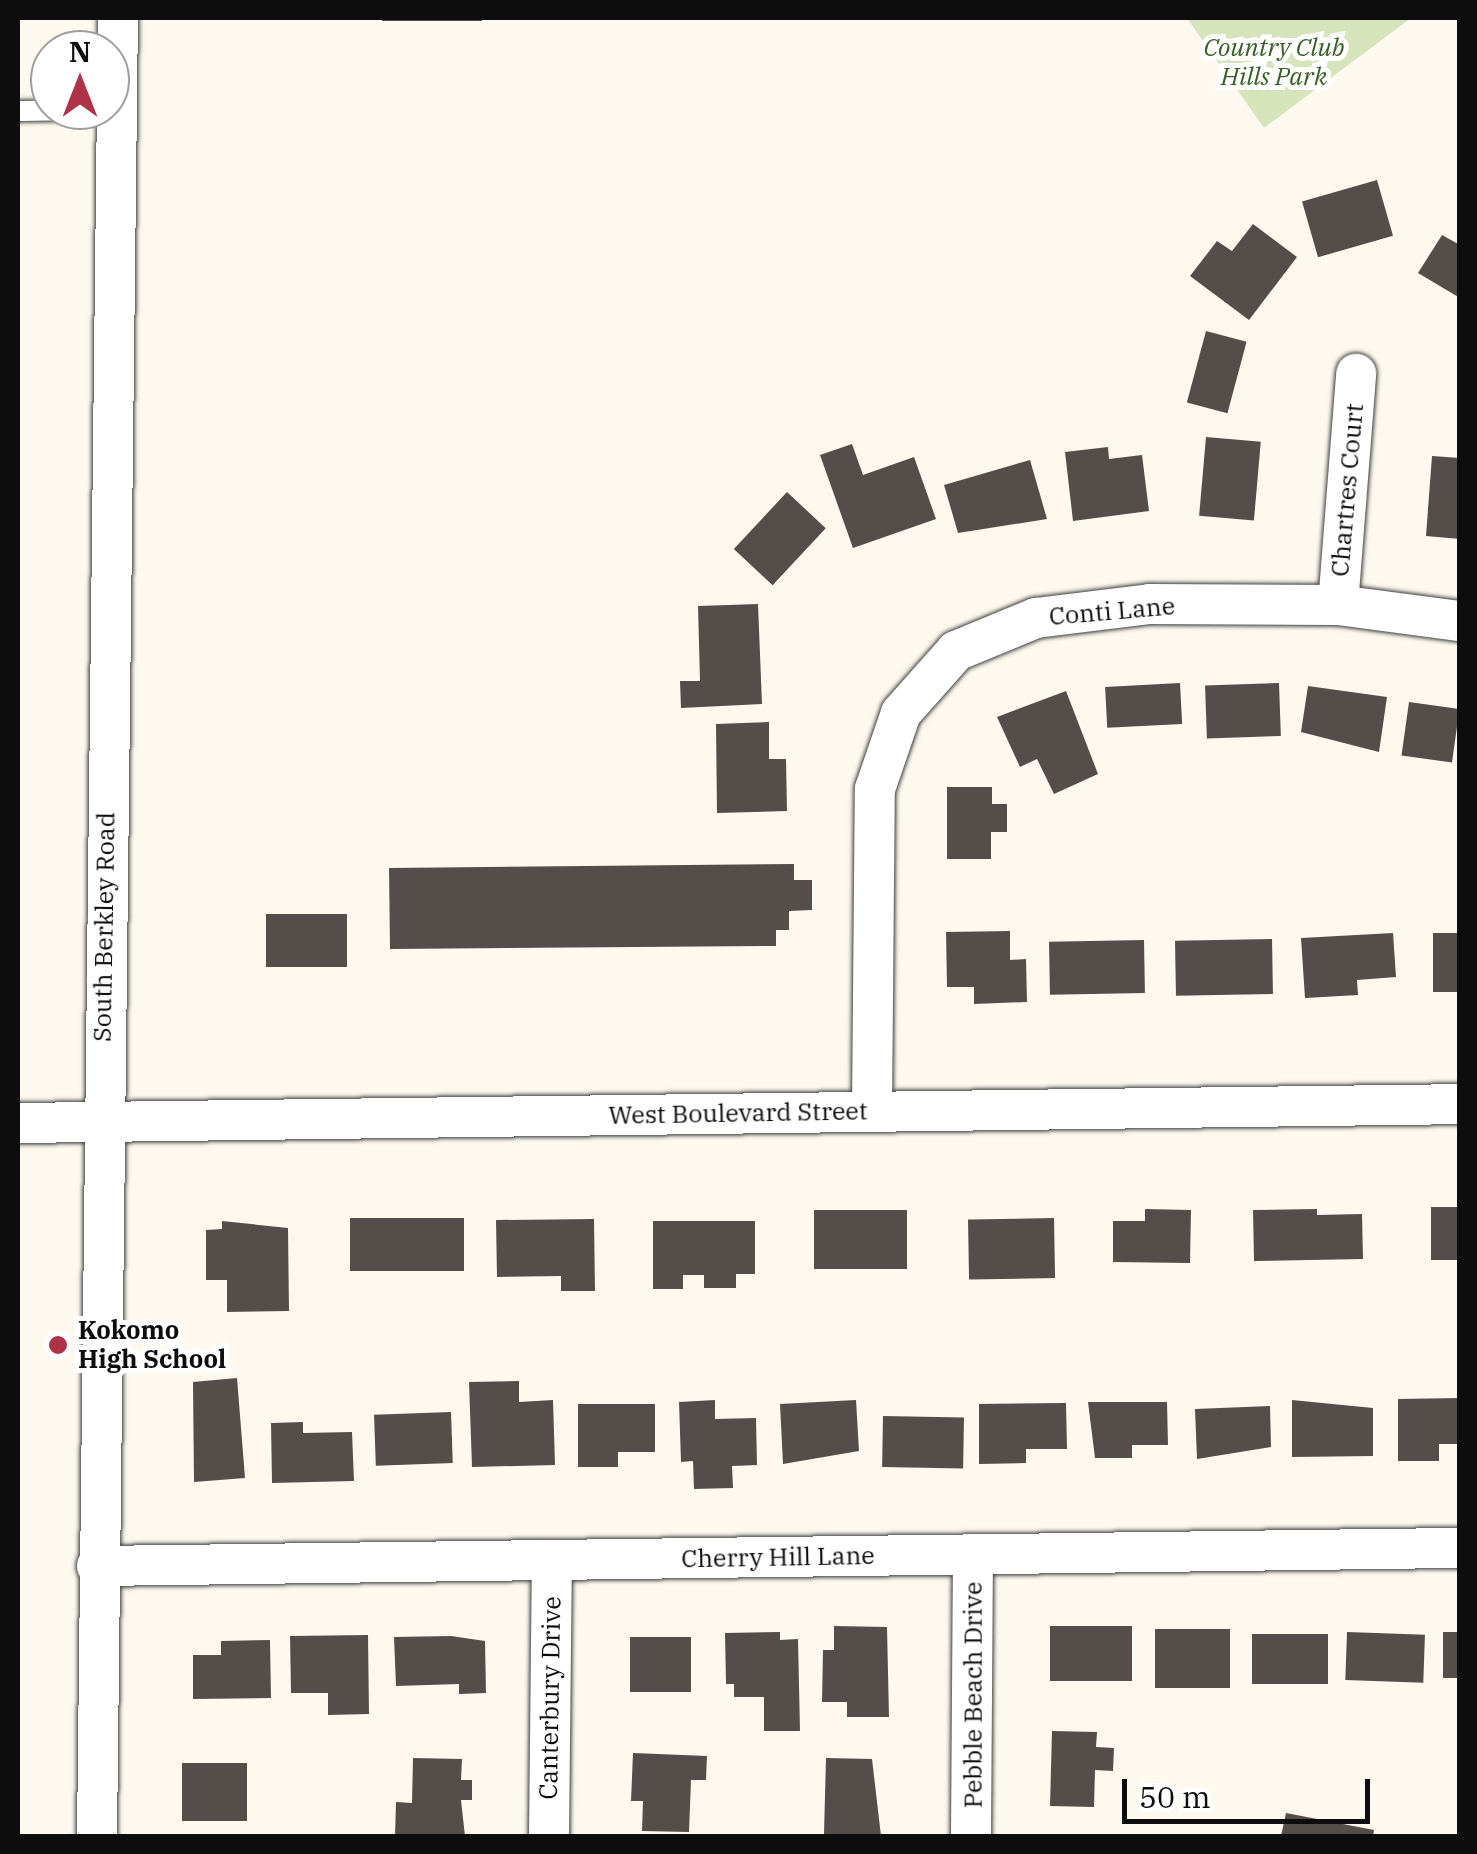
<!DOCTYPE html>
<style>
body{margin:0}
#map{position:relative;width:1477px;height:1854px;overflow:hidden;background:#fdf9ee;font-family:"IBM Plex Serif",serif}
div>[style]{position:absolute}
.green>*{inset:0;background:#d6e4bb}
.building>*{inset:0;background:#544d4a;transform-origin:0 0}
.roads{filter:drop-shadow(0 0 2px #404040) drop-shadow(0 0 2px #404040)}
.service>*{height:20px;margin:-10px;padding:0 10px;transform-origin:10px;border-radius:10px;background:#fff}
.minor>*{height:40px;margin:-20px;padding:0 20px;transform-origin:20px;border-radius:20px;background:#fff}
.dots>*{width:28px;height:28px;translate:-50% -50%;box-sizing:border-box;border:5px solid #fff;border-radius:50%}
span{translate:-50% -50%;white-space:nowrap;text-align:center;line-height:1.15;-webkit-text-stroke:10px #fff;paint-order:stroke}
.park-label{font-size:25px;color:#375e24;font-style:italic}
.street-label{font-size:25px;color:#0d0d0d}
.poi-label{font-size:25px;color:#0d0d0d;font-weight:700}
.left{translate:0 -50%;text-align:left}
.frame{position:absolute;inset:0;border:20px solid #0d0d0d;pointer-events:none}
.north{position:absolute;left:30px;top:30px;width:100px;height:100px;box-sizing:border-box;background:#fff;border:2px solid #9e9e9e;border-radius:50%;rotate:0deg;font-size:28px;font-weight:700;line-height:40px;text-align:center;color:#0d0d0d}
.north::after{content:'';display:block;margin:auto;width:35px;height:45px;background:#af3348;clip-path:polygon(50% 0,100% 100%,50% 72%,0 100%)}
.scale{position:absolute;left:1122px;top:1779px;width:248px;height:45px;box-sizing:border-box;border:5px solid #0d0d0d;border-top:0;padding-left:12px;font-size:30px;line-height:35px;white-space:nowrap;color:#0d0d0d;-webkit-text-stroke:8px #fff;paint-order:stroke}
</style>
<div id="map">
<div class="green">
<i style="clip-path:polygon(1187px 18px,1411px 18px,1264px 128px)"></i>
</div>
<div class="building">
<i style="left:382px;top:18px;width:100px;height:3px"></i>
<i style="left:1377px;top:180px;width:58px;height:78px;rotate:74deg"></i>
<i style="clip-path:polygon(1253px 224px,1297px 257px,1249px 320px,1190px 276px,1217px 241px,1232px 251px)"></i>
<i style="clip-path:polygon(1442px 235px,1460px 245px,1460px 298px,1418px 273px)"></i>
<i style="left:1206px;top:331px;width:42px;height:74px;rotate:15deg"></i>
<i style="left:1206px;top:437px;width:55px;height:79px;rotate:5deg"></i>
<i style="clip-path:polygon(852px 444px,863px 475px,914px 457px,936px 519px,853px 548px,820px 455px)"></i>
<i style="clip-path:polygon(1108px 447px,1109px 459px,1142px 455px,1149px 511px,1073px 521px,1065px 452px)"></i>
<i style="clip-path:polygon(1432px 456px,1460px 458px,1460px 539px,1426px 536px)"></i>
<i style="clip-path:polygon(1030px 460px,1047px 519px,958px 533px,944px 485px)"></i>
<i style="left:787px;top:492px;width:53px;height:78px;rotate:43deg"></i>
<i style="clip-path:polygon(758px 604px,762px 704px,681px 708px,680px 681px,700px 681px,698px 606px)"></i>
<i style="left:1180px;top:683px;width:41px;height:75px;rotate:87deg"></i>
<i style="left:1279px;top:683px;width:53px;height:74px;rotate:88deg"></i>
<i style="clip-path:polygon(1308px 686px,1387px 697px,1379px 752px,1301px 732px)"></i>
<i style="clip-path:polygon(1066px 691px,1098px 774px,1054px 794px,1037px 759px,1020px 767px,997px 717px)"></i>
<i style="left:1409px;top:702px;width:51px;height:54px;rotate:8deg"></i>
<i style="clip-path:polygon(769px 722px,769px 759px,786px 759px,787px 811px,717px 813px,716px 724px)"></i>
<i style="clip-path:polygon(947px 787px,992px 787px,992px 804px,1007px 804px,1007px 832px,991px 832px,991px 859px,947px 859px)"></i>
<i style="clip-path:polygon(794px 864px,794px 880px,812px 880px,812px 910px,789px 911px,789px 930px,776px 930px,776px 946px,390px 949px,389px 868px)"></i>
<i style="left:266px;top:914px;width:81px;height:53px"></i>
<i style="clip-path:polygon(1010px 931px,1010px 960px,1026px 959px,1027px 1002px,974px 1004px,974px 987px,947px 987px,946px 932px)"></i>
<i style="clip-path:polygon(1393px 933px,1396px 977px,1357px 980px,1358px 995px,1305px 998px,1301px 938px)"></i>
<i style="left:1433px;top:933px;width:27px;height:59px"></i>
<i style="left:1272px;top:939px;width:55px;height:97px;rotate:89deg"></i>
<i style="left:1144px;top:940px;width:53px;height:95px;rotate:89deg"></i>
<i style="left:1460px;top:1207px;width:53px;height:29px;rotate:90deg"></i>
<i style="clip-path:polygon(1145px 1209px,1191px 1210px,1190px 1263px,1113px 1262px,1113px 1221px,1145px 1221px)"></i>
<i style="clip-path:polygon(1317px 1209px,1317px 1215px,1362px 1214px,1363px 1259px,1254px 1261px,1253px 1210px)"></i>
<i style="left:907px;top:1210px;width:59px;height:93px;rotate:90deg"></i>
<i style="left:464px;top:1218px;width:53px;height:114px;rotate:90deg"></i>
<i style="left:1054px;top:1218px;width:60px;height:86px;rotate:89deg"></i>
<i style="clip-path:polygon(594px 1219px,595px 1291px,561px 1291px,561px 1276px,497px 1277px,496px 1220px)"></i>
<i style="clip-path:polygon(222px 1221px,288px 1228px,289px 1311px,227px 1312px,227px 1280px,206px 1280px,206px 1230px,222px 1229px)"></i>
<i style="clip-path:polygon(653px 1221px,755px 1221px,755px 1274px,736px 1274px,736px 1288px,704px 1288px,704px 1275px,683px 1275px,683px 1289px,653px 1289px)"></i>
<i style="clip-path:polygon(237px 1378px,245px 1478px,194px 1482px,193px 1382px)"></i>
<i style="clip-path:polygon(519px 1381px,519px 1402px,553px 1400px,555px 1465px,472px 1467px,469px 1382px)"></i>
<i style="clip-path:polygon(1460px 1398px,1460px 1444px,1439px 1444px,1439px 1461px,1398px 1461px,1398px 1399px)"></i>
<i style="clip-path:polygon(715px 1400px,715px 1419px,756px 1418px,757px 1465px,732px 1466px,733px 1488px,694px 1489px,693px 1461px,681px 1462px,679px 1402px)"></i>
<i style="clip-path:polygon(856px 1400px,859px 1451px,783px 1464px,780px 1404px)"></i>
<i style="clip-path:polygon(1292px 1400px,1373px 1408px,1373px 1456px,1292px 1457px)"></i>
<i style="clip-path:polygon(1088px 1402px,1167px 1402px,1168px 1445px,1132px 1445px,1132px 1458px,1095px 1458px)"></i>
<i style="clip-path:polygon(1066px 1403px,1067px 1449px,1026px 1449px,1026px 1463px,979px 1464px,979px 1404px)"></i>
<i style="clip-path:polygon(578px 1404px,655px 1404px,655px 1452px,618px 1452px,618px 1467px,578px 1467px)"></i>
<i style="clip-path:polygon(1270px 1406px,1271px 1447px,1197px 1459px,1195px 1409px)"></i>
<i style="left:451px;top:1412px;width:51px;height:77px;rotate:88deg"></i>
<i style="left:883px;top:1416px;width:81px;height:51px;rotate:1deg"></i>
<i style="clip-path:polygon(303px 1422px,303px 1433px,352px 1432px,354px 1481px,272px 1483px,271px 1423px)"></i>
<i style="clip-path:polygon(834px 1626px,887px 1627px,889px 1717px,847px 1717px,847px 1702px,822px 1702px,823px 1650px,834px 1650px)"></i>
<i style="left:1132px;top:1626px;width:55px;height:82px;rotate:90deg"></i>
<i style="left:1155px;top:1629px;width:75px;height:59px"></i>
<i style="clip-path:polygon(780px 1632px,780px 1640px,798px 1639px,800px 1731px,764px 1731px,764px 1697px,734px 1697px,734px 1684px,726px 1684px,725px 1633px)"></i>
<i style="left:1347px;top:1632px;width:78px;height:48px;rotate:2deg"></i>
<i style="left:1443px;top:1632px;width:17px;height:46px"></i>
<i style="left:1252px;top:1634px;width:76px;height:50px"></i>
<i style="clip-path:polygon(368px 1635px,369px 1714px,328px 1715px,328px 1693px,291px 1693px,290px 1636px)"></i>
<i style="clip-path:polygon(451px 1636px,485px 1641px,486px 1693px,459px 1694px,459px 1684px,396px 1686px,394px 1637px)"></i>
<i style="left:630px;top:1637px;width:61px;height:55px"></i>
<i style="clip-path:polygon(270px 1640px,271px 1698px,193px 1699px,193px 1655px,221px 1655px,221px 1641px)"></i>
<i style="clip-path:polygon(1052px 1731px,1097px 1732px,1096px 1747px,1114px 1748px,1113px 1771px,1095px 1770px,1094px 1807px,1050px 1806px)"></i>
<i style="clip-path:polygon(633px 1753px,707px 1756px,706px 1780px,691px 1780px,689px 1832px,642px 1831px,643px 1801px,631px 1801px)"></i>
<i style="clip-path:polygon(413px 1758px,462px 1759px,461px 1780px,472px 1780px,472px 1800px,461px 1800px,465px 1836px,395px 1836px,396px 1802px,412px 1803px)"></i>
<i style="clip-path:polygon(826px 1758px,872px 1759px,881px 1836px,824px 1834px)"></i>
<i style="left:182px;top:1763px;width:65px;height:58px"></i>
<i style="clip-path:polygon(1286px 1813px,1374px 1830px,1373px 1836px,1281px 1836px)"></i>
</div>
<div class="roads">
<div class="service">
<i style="left:18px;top:111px;width:62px;rotate:-0.9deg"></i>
</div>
<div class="minor">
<i style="left:1338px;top:605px;width:232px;rotate:-85.5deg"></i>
<i style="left:872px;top:1111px;width:322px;rotate:-89.5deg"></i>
<i style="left:875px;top:789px;width:80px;rotate:-71.1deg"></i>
<i style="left:901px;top:713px;width:83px;rotate:-48.4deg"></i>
<i style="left:956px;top:651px;width:87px;rotate:-22.4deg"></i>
<i style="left:1036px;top:618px;width:115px;rotate:-7deg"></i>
<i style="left:1150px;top:604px;width:188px;rotate:0.3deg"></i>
<i style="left:1338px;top:605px;width:123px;rotate:7.5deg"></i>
<i style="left:18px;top:1123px;width:1442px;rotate:-0.75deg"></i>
<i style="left:97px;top:1566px;width:1363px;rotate:-0.76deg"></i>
<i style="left:97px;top:1836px;width:1818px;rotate:-89.34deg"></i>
<i style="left:549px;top:1836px;width:276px;rotate:-89.4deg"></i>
<i style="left:971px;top:1836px;width:282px;rotate:-89.6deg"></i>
</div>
</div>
<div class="dots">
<i style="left:58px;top:1345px;background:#af3348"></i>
</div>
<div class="park-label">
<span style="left:1274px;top:62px">Country Club<br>Hills Park</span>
</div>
<div class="street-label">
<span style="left:1347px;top:490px;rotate:-85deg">Chartres Court</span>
<span style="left:1112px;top:611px;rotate:-5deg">Conti Lane</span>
<span style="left:104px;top:927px;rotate:-89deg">South Berkley Road</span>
<span style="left:738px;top:1113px;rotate:-1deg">West Boulevard Street</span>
<span style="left:778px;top:1557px;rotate:-1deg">Cherry Hill Lane</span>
<span style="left:973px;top:1695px;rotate:-90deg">Pebble Beach Drive</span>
<span style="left:550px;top:1698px;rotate:-89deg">Canterbury Drive</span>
</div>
<div class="poi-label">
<span class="left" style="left:78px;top:1345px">Kokomo<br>High School</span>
</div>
<div class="frame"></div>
<div class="north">N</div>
<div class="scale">50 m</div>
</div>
